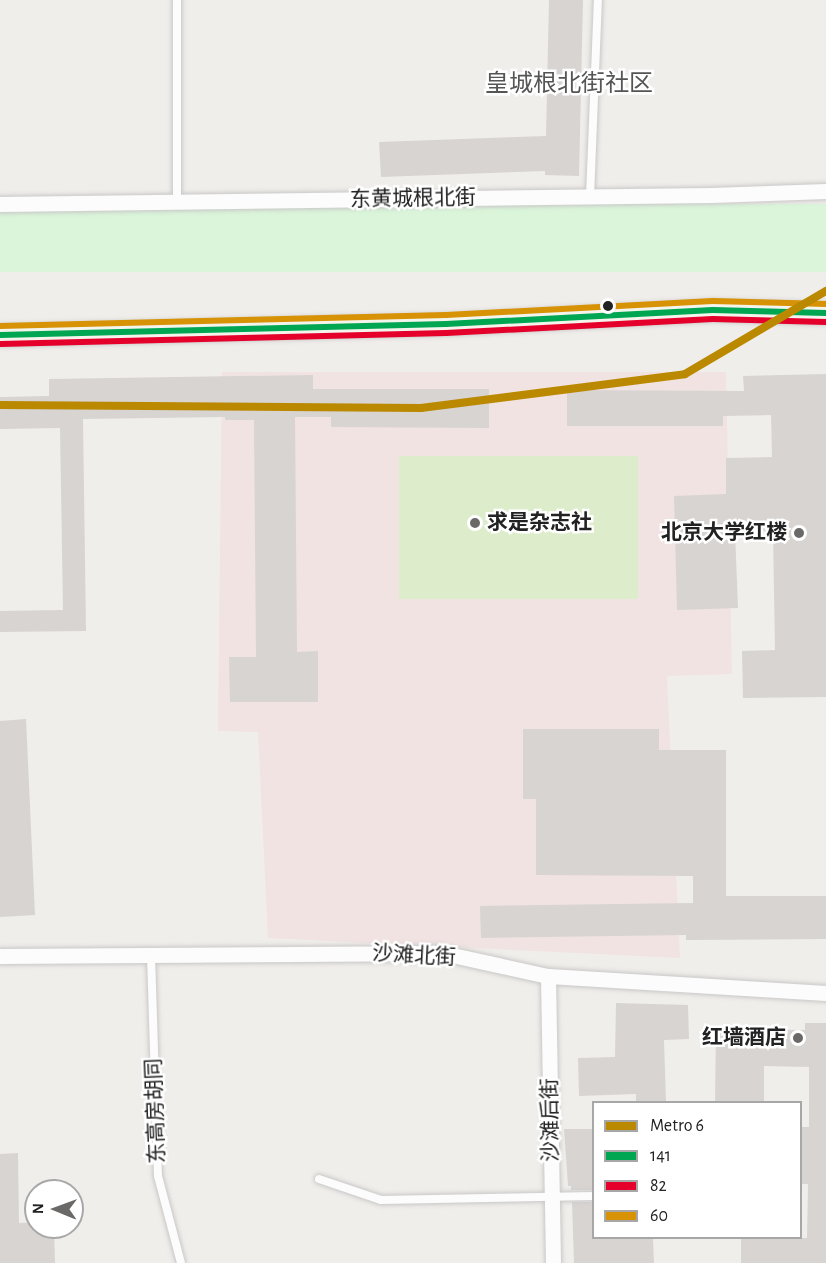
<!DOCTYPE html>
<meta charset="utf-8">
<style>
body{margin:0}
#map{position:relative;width:826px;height:1263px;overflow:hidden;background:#f0eeeb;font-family:"Alegreya Sans","Noto Sans SC",sans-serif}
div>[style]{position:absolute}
.commercial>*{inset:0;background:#f1e3e1}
.grass>*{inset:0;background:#ddeccb;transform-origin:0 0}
.park>*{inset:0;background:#daf5da;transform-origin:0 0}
.building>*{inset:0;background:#d7d4d2}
.roads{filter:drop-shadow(0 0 2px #c9c8c7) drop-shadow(0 0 2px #c9c8c7)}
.service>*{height:8px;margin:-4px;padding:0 4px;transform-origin:4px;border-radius:4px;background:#fdfcfc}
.minor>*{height:15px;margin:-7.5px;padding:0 7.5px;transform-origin:7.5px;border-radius:7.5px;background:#fdfcfc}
.secondary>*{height:21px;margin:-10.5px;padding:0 10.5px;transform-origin:10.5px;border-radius:10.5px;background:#f4f4ed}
.bus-1>*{height:6px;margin:-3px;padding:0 3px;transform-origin:3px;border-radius:3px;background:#00a651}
.bus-2>*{height:6px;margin:-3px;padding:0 3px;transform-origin:3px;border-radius:3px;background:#e4002b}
.bus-3>*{height:6px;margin:-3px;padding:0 3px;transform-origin:3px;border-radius:3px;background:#d79205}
.metro-1>*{height:8px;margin:-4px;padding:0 4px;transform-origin:4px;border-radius:4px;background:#bb8900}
.dots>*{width:16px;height:16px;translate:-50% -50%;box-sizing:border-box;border:3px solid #fff;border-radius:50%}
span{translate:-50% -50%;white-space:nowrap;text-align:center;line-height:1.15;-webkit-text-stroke:5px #fff;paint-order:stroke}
.street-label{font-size:21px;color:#222}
.poi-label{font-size:21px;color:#222;font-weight:700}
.left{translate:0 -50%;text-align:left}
.right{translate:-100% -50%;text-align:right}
.quarter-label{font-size:24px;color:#555}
.legend{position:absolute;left:592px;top:1101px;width:210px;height:138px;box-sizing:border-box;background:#fff;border:2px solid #a7a7a7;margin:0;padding:8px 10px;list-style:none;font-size:18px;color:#222}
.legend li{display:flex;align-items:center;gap:12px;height:30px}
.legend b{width:30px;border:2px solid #a7a7a7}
.north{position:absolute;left:24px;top:1179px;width:60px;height:60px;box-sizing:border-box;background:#fff;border:2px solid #a7a7a7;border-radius:50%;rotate:271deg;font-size:16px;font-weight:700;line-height:24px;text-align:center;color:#222}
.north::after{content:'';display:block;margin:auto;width:21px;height:27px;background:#6a6968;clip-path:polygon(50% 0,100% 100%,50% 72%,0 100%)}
</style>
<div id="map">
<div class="commercial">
<i style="clip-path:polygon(222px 372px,726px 372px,732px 674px,667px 676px,680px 958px,268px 938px,258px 732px,218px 731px)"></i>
</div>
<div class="grass">
<i style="left:638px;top:456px;width:143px;height:239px;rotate:90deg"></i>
</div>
<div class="park">
<i style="left:826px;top:204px;width:68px;height:826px;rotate:90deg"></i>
</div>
<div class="building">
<i style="clip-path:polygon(549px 0,583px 0,579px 176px,545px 175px,545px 171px,381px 177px,379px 142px,546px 136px)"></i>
<i style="clip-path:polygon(826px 374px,826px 697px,743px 698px,742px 651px,775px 650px,773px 531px,735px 531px,738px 608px,677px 610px,674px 496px,726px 494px,726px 458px,772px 457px,771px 415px,723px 416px,723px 426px,567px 426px,567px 390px,744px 391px,743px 376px)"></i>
<i style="clip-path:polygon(313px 375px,313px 389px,489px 389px,489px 428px,331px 427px,331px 417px,295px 417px,297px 652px,318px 651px,318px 702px,230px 702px,229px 657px,256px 657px,254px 420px,225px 420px,225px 417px,83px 419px,86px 631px,0 632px,0 611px,63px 610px,60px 428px,0 429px,0 397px,49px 396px,49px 379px)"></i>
<i style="clip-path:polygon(26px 719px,35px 915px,0 917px,0 721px)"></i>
<i style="clip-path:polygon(523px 729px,659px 729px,659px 750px,726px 750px,726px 896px,826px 896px,826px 939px,686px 940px,686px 935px,481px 938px,480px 906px,693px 903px,693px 876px,536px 875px,536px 799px,523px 799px)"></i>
<i style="clip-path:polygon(616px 1003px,688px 1005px,689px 1039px,664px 1040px,666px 1102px,636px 1102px,636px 1094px,579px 1096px,578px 1058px,615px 1057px)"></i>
<i style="clip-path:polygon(805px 1023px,826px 1023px,826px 1263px,741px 1263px,741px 1238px,807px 1238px,808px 1184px,801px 1184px,801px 1127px,809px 1127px,809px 1067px,764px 1066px,764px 1102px,715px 1102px,716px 1029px,805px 1030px)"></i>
<i style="clip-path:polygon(564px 1129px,594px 1129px,594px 1190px,571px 1190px,571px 1186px,568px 1186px)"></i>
<i style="clip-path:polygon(18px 1153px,19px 1223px,36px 1222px,36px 1227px,54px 1227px,55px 1263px,0 1263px,0 1154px)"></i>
<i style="clip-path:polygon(572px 1202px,594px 1202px,594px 1238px,653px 1238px,654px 1263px,574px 1263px)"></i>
</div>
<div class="roads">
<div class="service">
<i style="left:590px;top:197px;width:197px;rotate:-87.7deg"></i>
<i style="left:177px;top:201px;width:201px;rotate:-90deg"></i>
<i style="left:151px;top:955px;width:221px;rotate:88.2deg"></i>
<i style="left:158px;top:1176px;width:90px;rotate:75.2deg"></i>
<i style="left:319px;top:1179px;width:65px;rotate:18.7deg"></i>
<i style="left:381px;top:1200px;width:213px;rotate:-1.1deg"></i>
</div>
<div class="minor">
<i style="left:0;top:204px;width:711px;rotate:-0.73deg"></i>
<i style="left:711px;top:195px;width:115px;rotate:-2deg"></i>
<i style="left:0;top:956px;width:443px;rotate:-0.4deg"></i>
<i style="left:443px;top:953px;width:107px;rotate:12.4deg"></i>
<i style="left:548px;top:976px;width:279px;rotate:3.5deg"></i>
<i style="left:548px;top:976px;width:287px;rotate:89deg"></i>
</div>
<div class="secondary">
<i style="left:0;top:335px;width:446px;rotate:-1.4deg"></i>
<i style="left:446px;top:324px;width:267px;rotate:-3deg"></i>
<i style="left:713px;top:310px;width:113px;rotate:1.5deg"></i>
</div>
</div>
<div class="bus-1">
<i style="left:0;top:335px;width:446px;rotate:-1.4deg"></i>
<i style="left:446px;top:324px;width:267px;rotate:-3deg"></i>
<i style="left:713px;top:310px;width:113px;rotate:1.5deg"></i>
</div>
<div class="bus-2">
<i style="left:0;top:344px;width:446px;rotate:-1.4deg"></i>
<i style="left:446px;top:333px;width:267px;rotate:-3deg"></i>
<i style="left:713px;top:319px;width:113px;rotate:1.5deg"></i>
</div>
<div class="bus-3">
<i style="left:0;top:326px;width:446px;rotate:-1.4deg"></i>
<i style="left:446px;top:315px;width:267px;rotate:-3deg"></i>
<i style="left:713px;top:301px;width:113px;rotate:1.5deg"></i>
</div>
<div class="metro-1">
<i style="left:0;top:405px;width:421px;rotate:0.4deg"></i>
<i style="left:421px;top:408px;width:266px;rotate:-7.3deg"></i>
<i style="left:685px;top:374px;width:164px;rotate:-30.5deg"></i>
</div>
<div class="dots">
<i style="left:608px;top:306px;background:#222"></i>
<i style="left:475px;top:523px;background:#6a6968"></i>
<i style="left:799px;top:533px;background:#6a6968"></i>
<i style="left:798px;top:1038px;background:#6a6968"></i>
</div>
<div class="street-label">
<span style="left:413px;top:199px;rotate:-1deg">东黄城根北街</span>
<span style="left:414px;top:956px;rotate:3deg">沙滩北街</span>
<span style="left:156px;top:1111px;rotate:-92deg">东高房胡同</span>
<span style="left:551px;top:1120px;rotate:-91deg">沙滩后街</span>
</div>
<div class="poi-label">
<span class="left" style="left:487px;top:523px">求是杂志社</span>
<span class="right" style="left:787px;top:533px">北京大学红楼</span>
<span class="right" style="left:786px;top:1038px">红墙酒店</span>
</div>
<div class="quarter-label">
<span style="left:569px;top:85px">皇城根北街社区</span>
</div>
<ul class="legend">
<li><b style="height:8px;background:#bb8900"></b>Metro 6</li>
<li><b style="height:8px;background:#00a651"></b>141</li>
<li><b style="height:8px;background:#e4002b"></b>82</li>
<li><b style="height:8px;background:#d79205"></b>60</li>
</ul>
<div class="north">N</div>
</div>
